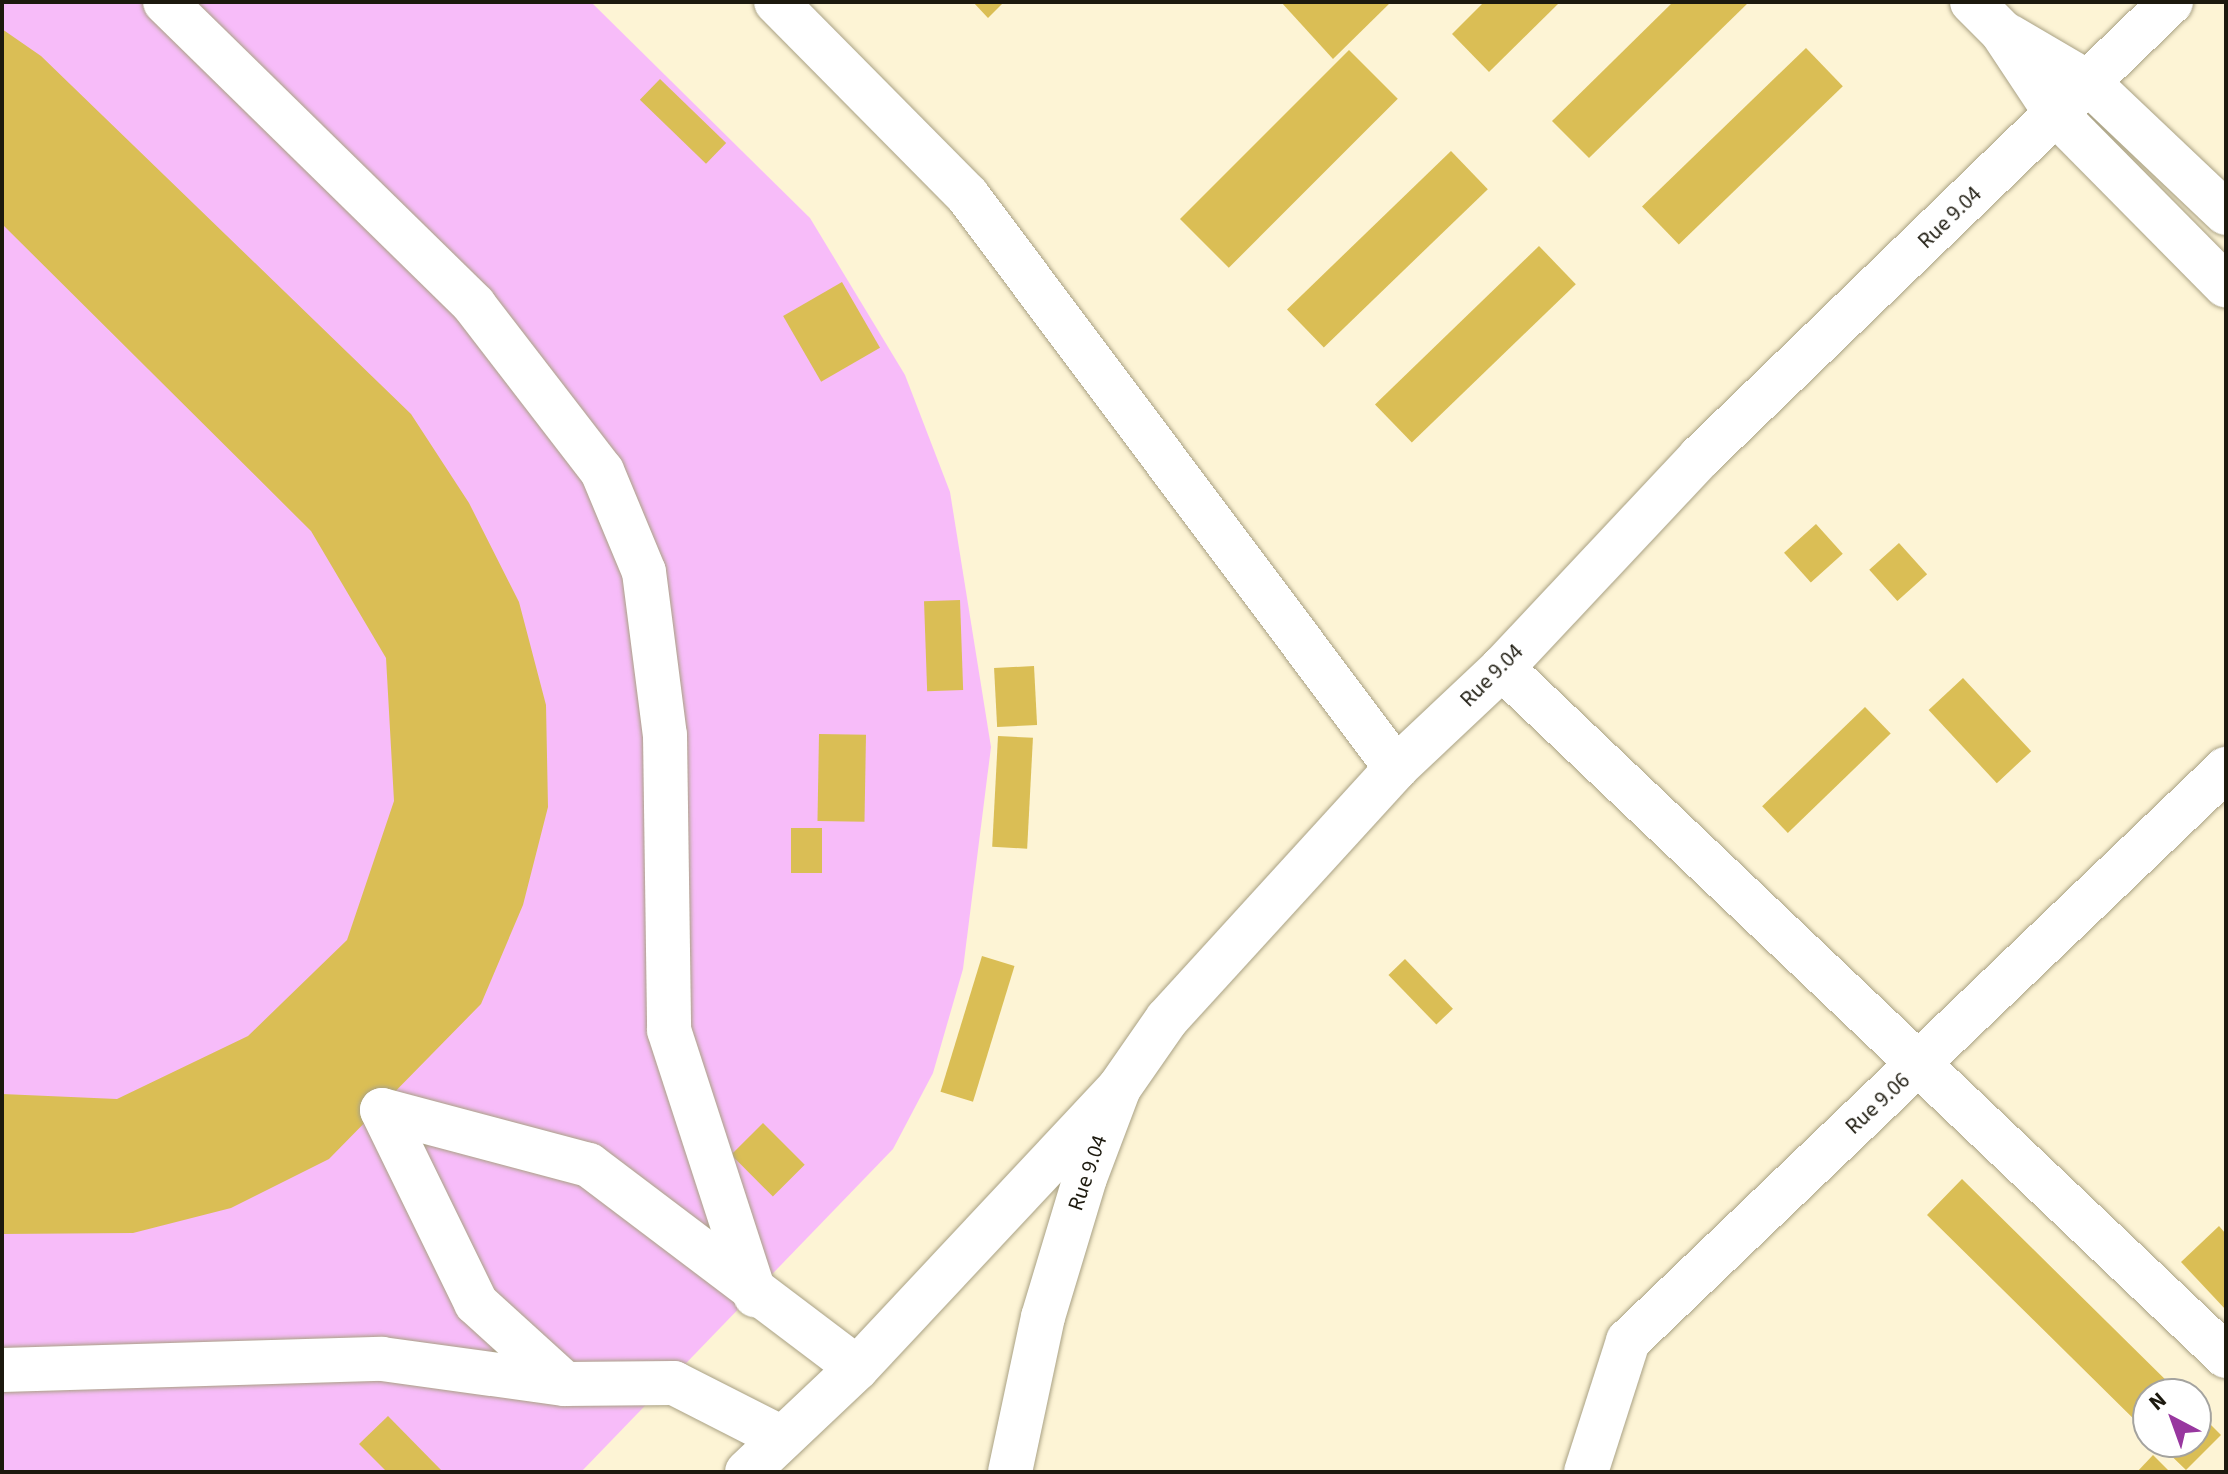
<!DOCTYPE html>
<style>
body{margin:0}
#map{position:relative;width:2228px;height:1474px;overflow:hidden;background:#fdf4d5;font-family:"Source Sans 3",sans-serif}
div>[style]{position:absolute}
.green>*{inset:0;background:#f7bcf9}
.building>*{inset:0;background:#dabe55;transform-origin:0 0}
.roads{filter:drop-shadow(0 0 2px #a9a184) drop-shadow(0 0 2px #a9a184)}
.minor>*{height:44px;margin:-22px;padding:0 22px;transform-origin:22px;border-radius:22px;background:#fff}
.major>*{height:44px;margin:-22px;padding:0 22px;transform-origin:22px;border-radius:22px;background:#fff}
span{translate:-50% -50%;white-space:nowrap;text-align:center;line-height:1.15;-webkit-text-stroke:6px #fff;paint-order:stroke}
.street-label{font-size:22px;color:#1c190e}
.frame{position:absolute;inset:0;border:4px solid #1c190e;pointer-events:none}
.north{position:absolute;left:2132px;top:1378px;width:80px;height:80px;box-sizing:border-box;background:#fff;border:2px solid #a4a39f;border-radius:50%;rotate:319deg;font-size:22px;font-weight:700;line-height:32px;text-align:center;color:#1c190e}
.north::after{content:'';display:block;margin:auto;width:28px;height:36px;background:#98379f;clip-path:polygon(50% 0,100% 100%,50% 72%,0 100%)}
</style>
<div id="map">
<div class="green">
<i style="clip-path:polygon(2px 2px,591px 2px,810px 218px,905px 375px,950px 492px,991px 747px,963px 969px,933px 1073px,893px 1149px,581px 1472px,2px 1472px)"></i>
</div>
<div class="building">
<i style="clip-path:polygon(973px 2px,1004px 2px,988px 18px)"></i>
<i style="clip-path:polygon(1281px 2px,1391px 2px,1333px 59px)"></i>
<i style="clip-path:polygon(1484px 2px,1560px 2px,1489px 72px,1452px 34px)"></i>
<i style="clip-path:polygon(1673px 2px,1749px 2px,1589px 158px,1552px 121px)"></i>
<i style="clip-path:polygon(2px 29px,41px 56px,411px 414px,469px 503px,519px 602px,546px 705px,548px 807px,523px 905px,481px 1004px,329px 1159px,231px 1208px,133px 1233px,2px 1234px,2px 1094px,117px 1099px,248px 1036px,347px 940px,394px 801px,386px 658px,311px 531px,2px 224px)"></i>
<i style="left:1806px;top:48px;width:53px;height:228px;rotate:46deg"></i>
<i style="left:1349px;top:50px;width:69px;height:239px;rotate:45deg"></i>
<i style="left:660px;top:79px;width:92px;height:29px;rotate:44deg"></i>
<i style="left:1451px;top:151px;width:53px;height:228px;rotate:46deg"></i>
<i style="left:1539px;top:246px;width:53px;height:228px;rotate:46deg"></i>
<i style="left:842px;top:282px;width:76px;height:68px;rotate:60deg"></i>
<i style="left:1816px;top:524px;width:40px;height:43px;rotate:48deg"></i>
<i style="left:1899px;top:543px;width:42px;height:40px;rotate:48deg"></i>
<i style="left:960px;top:600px;width:90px;height:36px;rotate:88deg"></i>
<i style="left:1034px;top:666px;width:59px;height:40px;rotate:87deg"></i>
<i style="left:1963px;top:678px;width:100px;height:47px;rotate:47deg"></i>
<i style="left:1865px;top:707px;width:37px;height:143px;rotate:46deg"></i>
<i style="left:819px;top:734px;width:47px;height:87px;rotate:1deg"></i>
<i style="left:998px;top:736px;width:35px;height:111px;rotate:3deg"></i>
<i style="left:791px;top:828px;width:31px;height:45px"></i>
<i style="left:982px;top:956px;width:34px;height:142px;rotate:17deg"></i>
<i style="left:1405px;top:959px;width:69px;height:23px;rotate:46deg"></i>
<i style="left:763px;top:1123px;width:59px;height:45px;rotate:45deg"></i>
<i style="clip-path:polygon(1962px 1179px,2180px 1394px,2148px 1394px,2148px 1433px,1927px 1215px)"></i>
<i style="clip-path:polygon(2219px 1226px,2226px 1234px,2226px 1310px,2181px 1262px)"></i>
<i style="clip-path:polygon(2196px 1410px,2221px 1435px,2186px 1470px,2157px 1442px,2196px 1442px)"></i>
<i style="clip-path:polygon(388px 1416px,443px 1472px,387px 1472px,359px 1444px)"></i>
<i style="clip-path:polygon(2153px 1455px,2170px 1472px,2137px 1472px)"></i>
</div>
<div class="roads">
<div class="minor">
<i style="left:165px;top:2px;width:433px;rotate:44.4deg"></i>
<i style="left:474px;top:305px;width:210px;rotate:52.4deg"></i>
<i style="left:602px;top:471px;width:109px;rotate:67.4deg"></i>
<i style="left:644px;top:572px;width:164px;rotate:82.7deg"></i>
<i style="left:665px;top:735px;width:295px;rotate:89.2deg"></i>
<i style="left:669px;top:1030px;width:279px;rotate:72deg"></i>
<i style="left:776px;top:2px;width:272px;rotate:45.3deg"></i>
<i style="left:967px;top:195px;width:716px;rotate:53.18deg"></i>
<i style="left:1972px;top:2px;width:42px;rotate:45deg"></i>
<i style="left:2002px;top:32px;width:100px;rotate:56.5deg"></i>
<i style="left:2057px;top:115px;width:240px;rotate:45.3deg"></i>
<i style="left:2009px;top:36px;width:93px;rotate:30.4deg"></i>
<i style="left:2089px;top:83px;width:189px;rotate:43.5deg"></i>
<i style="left:1502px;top:668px;width:999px;rotate:43.54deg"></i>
<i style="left:382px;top:1110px;width:214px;rotate:14.9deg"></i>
<i style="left:589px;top:1165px;width:336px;rotate:37.1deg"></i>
<i style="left:382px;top:1110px;width:215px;rotate:64deg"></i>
<i style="left:476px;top:1303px;width:120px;rotate:42.3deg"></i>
<i style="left:2px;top:1370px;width:380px;rotate:-1.7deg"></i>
<i style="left:382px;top:1359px;width:185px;rotate:7.8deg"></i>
<i style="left:565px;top:1384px;width:109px;rotate:-0.5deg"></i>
<i style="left:674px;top:1383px;width:121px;rotate:27deg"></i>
<i style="left:747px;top:1472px;width:151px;rotate:-43.4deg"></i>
<i style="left:857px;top:1368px;width:383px;rotate:-46.9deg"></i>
<i style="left:1586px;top:1472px;width:138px;rotate:-72.2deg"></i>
<i style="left:1628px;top:1341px;width:828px;rotate:-43.73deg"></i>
</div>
<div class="major">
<i style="left:1010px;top:1472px;width:158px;rotate:-78deg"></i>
<i style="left:1043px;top:1317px;width:145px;rotate:-73.2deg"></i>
<i style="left:1085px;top:1178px;width:96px;rotate:-69.3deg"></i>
<i style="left:1119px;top:1088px;width:84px;rotate:-55.2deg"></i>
<i style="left:1167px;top:1019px;width:340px;rotate:-47.6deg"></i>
<i style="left:1396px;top:768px;width:146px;rotate:-43.3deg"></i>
<i style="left:1502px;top:668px;width:289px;rotate:-46.8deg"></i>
<i style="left:1700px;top:457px;width:655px;rotate:-44.01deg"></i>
</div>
</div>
<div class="street-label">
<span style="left:1950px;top:218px;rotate:-44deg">Rue 9.04</span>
<span style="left:1492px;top:676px;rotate:-45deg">Rue 9.04</span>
<span style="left:1878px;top:1104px;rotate:-43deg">Rue 9.06</span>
<span style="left:1088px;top:1173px;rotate:-71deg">Rue 9.04</span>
</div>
<div class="frame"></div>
<div class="north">N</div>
</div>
